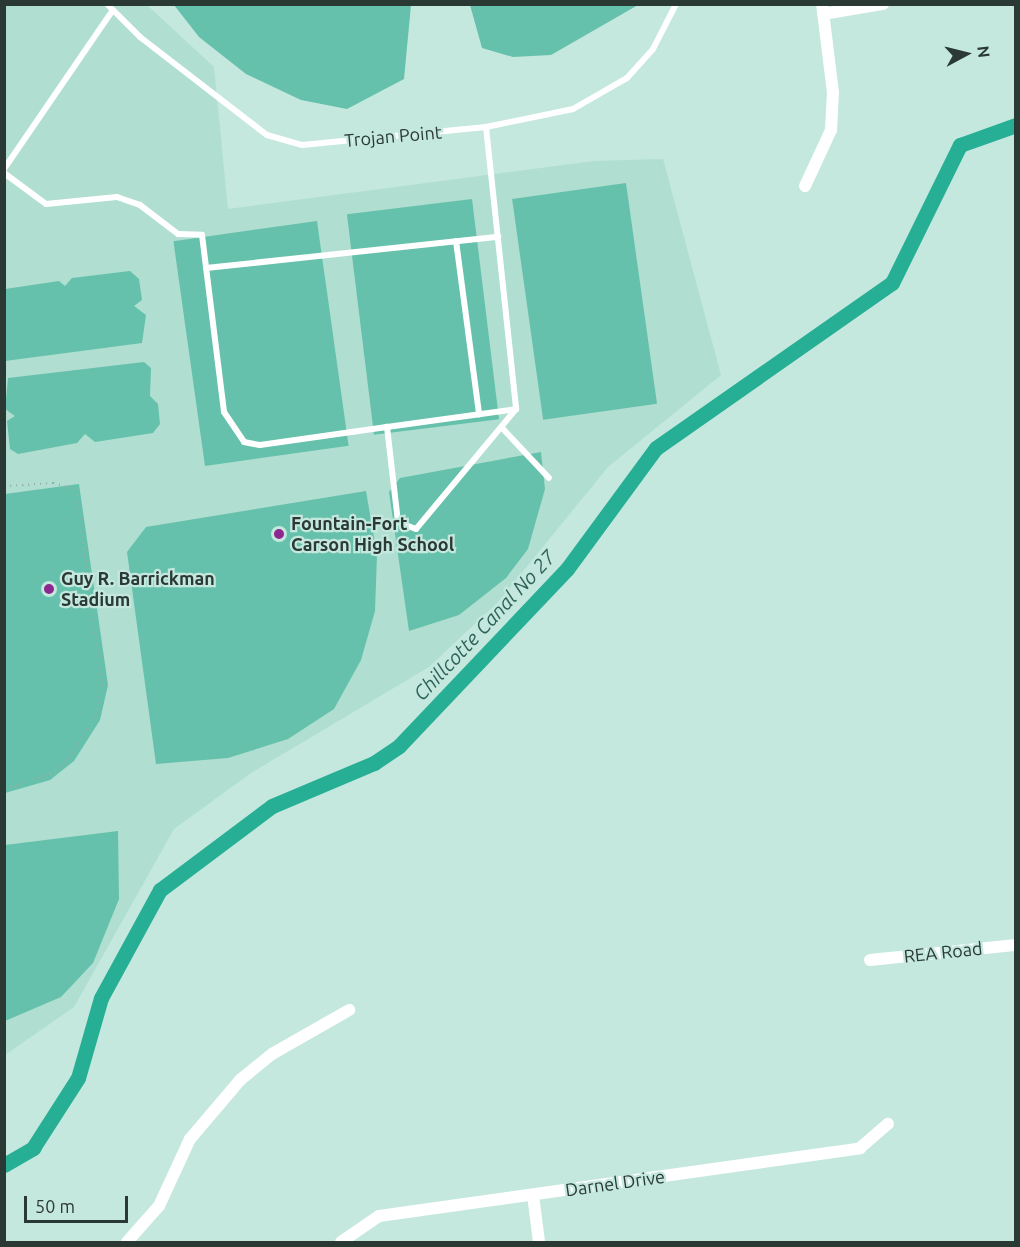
<!DOCTYPE html>
<style>
body{margin:0}
#map{position:relative;width:1020px;height:1247px;overflow:hidden;background:#c4e8de;font-family:Ubuntu,sans-serif}
div>[style]{position:absolute}
.built>*{inset:0;background:#b0ded1}
.green>*{inset:0;background:#65c1ab;transform-origin:0 0}
.canal>*{height:15px;margin:-7.5px;padding:0 7.5px;transform-origin:7.5px;border-radius:7.5px;background:#27af95}
.path>*{height:2px;margin-top:-1px;transform-origin:0;background:repeating-linear-gradient(90deg,#92afa7 0 1.5px,transparent 0 6px)}
.service>*{height:6px;margin:-3px;padding:0 3px;transform-origin:3px;border-radius:3px;background:#fff}
.minor>*{height:12px;margin:-6px;padding:0 6px;transform-origin:6px;border-radius:6px;background:#fff}
.dots>*{width:16px;height:16px;translate:-50% -50%;box-sizing:border-box;border:3px solid #c4e8de;border-radius:50%}
span{translate:-50% -50%;white-space:nowrap;text-align:center;line-height:1.15;-webkit-text-stroke:4.5px #c4e8de;paint-order:stroke}
.street-label{font-size:18px;color:#2b3935}
.poi-label{font-size:18px;color:#2b3935;font-weight:700}
.left{translate:0 -50%;text-align:left}
.water-label{font-size:20px;color:#2e6256;font-style:italic}
.frame{position:absolute;inset:0;border:6px solid #2b3935;pointer-events:none}
.north{position:absolute;left:936px;top:24px;width:60px;height:60px;-webkit-text-stroke:4px #c4e8de;paint-order:stroke;rotate:83deg;font-size:16px;font-weight:700;line-height:24px;text-align:center;color:#2b3935}
.north::after{content:'';display:block;margin:auto;width:21px;height:27px;background:#2b3935;clip-path:polygon(50% 0,100% 100%,50% 72%,0 100%)}
.scale{position:absolute;left:24px;top:1196px;width:104px;height:27px;box-sizing:border-box;border:3px solid #2b3935;border-top:0;padding-left:8px;font-size:18px;line-height:21px;white-space:nowrap;color:#2b3935;-webkit-text-stroke:4px #c4e8de;paint-order:stroke}
</style>
<div id="map">
<div class="built">
<i style="clip-path:polygon(5px 5px,147px 5px,214px 67px,228px 209px,594px 161px,663px 159px,721px 375px,608px 467px,498px 602px,429px 667px,251px 773px,174px 829px,74px 1007px,5px 1055px)"></i>
</div>
<div class="green">
<i style="clip-path:polygon(174px 5px,411px 5px,404px 79px,347px 109px,301px 100px,246px 74px,199px 37px)"></i>
<i style="clip-path:polygon(470px 5px,470px 4px,638px 5px,551px 55px,513px 57px,482px 48px)"></i>
<i style="left:626px;top:183px;width:223px;height:115px;rotate:82deg"></i>
<i style="left:472px;top:199px;width:222px;height:126px;rotate:83deg"></i>
<i style="left:317px;top:221px;width:227px;height:145px;rotate:82deg"></i>
<i style="clip-path:polygon(130px 271px,139px 279px,142px 300px,134px 306px,146px 315px,142px 343px,5px 361px,5px 289px,59px 281px,65px 286px,72px 278px)"></i>
<i style="clip-path:polygon(144px 362px,151px 368px,150px 396px,158px 404px,160px 424px,153px 433px,95px 442px,85px 434px,77px 443px,18px 454px,10px 449px,7px 421px,15px 416px,5px 409px,8px 378px)"></i>
<i style="clip-path:polygon(541px 452px,545px 489px,528px 549px,506px 578px,459px 615px,409px 631px,389px 492px,400px 478px)"></i>
<i style="clip-path:polygon(79px 484px,108px 685px,100px 720px,74px 761px,50px 780px,5px 793px,5px 494px)"></i>
<i style="clip-path:polygon(366px 491px,377px 555px,375px 611px,361px 660px,334px 709px,288px 739px,228px 758px,156px 764px,127px 552px,146px 527px)"></i>
<i style="clip-path:polygon(118px 831px,119px 899px,93px 963px,61px 997px,5px 1021px,5px 845px)"></i>
</div>
<div class="canal">
<i style="left:4px;top:1165px;width:34px;rotate:-30deg"></i>
<i style="left:33px;top:1148px;width:83px;rotate:-57.3deg"></i>
<i style="left:78px;top:1078px;width:83px;rotate:-74deg"></i>
<i style="left:101px;top:998px;width:123px;rotate:-61.4deg"></i>
<i style="left:160px;top:890px;width:140px;rotate:-36.9deg"></i>
<i style="left:272px;top:806px;width:111px;rotate:-22.9deg"></i>
<i style="left:374px;top:763px;width:30px;rotate:-34deg"></i>
<i style="left:399px;top:746px;width:244px;rotate:-46.5deg"></i>
<i style="left:567px;top:569px;width:150px;rotate:-53.7deg"></i>
<i style="left:656px;top:448px;width:288px;rotate:-35deg"></i>
<i style="left:892px;top:283px;width:154px;rotate:-63.8deg"></i>
<i style="left:960px;top:145px;width:59px;rotate:-19.7deg"></i>
</div>
<div class="path">
<i style="left:4px;top:486px;width:49px;rotate:-3.5deg"></i>
<i style="left:53px;top:483px;width:24px;rotate:15deg"></i>
<i style="left:76px;top:489px;width:204px;rotate:82.4deg"></i>
<i style="left:103px;top:691px;width:28px;rotate:107deg"></i>
<i style="left:95px;top:718px;width:48px;rotate:123deg"></i>
<i style="left:69px;top:758px;width:24px;rotate:138deg"></i>
<i style="left:51px;top:774px;width:49px;rotate:162.3deg"></i>
</div>
<div class="service">
<i style="left:107px;top:4px;width:47px;rotate:45deg"></i>
<i style="left:140px;top:37px;width:160px;rotate:37.7deg"></i>
<i style="left:267px;top:135px;width:36px;rotate:16deg"></i>
<i style="left:302px;top:145px;width:185px;rotate:-5.6deg"></i>
<i style="left:486px;top:127px;width:89px;rotate:-11.7deg"></i>
<i style="left:573px;top:109px;width:62px;rotate:-29.9deg"></i>
<i style="left:627px;top:78px;width:39px;rotate:-48deg"></i>
<i style="left:653px;top:49px;width:51px;rotate:-62.9deg"></i>
<i style="left:486px;top:127px;width:284px;rotate:83.9deg"></i>
<i style="left:516px;top:409px;width:156px;rotate:129.8deg"></i>
<i style="left:416px;top:529px;width:19px;rotate:-159deg"></i>
<i style="left:398px;top:522px;width:96px;rotate:-96.6deg"></i>
<i style="left:387px;top:427px;width:130px;rotate:-7.9deg"></i>
<i style="left:4px;top:169px;width:191px;rotate:-55.6deg"></i>
<i style="left:4px;top:173px;width:52px;rotate:36.4deg"></i>
<i style="left:46px;top:204px;width:71px;rotate:-5.6deg"></i>
<i style="left:117px;top:197px;width:24px;rotate:19deg"></i>
<i style="left:140px;top:205px;width:48px;rotate:37.3deg"></i>
<i style="left:178px;top:234px;width:24px;rotate:2deg"></i>
<i style="left:202px;top:235px;width:178px;rotate:82.9deg"></i>
<i style="left:224px;top:412px;width:36px;rotate:56deg"></i>
<i style="left:244px;top:442px;width:16px;rotate:11deg"></i>
<i style="left:260px;top:445px;width:128px;rotate:-8.1deg"></i>
<i style="left:456px;top:241px;width:175px;rotate:82.4deg"></i>
<i style="left:206px;top:268px;width:294px;rotate:-6.1deg"></i>
<i style="left:503px;top:429px;width:67px;rotate:46.8deg"></i>
</div>
<div class="minor">
<i style="left:823px;top:14px;width:61px;rotate:-9.5deg"></i>
<i style="left:805px;top:186px;width:62px;rotate:-65.1deg"></i>
<i style="left:831px;top:130px;width:37px;rotate:-87deg"></i>
<i style="left:833px;top:93px;width:90px;rotate:-97deg"></i>
<i style="left:870px;top:960px;width:147px;rotate:-5.9deg"></i>
<i style="left:533px;top:1195px;width:47px;rotate:82.7deg"></i>
<i style="left:127px;top:1242px;width:48px;rotate:-48.4deg"></i>
<i style="left:159px;top:1206px;width:74px;rotate:-65.2deg"></i>
<i style="left:190px;top:1139px;width:77px;rotate:-49.7deg"></i>
<i style="left:240px;top:1080px;width:41px;rotate:-39.1deg"></i>
<i style="left:272px;top:1054px;width:89px;rotate:-29.7deg"></i>
<i style="left:341px;top:1242px;width:46px;rotate:-34.4deg"></i>
<i style="left:379px;top:1216px;width:486px;rotate:-8deg"></i>
<i style="left:860px;top:1148px;width:37px;rotate:-41deg"></i>
</div>
<div class="dots">
<i style="left:279px;top:534px;background:#8c2890"></i>
<i style="left:49px;top:589px;background:#8c2890"></i>
</div>
<div class="street-label">
<span style="left:393px;top:136px;rotate:-5deg">Trojan Point</span>
<span style="left:943px;top:952px;rotate:-6deg">REA Road</span>
<span style="left:615px;top:1183px;rotate:-8deg">Darnel Drive</span>
</div>
<div class="poi-label">
<span class="left" style="left:291px;top:534px">Fountain-Fort<br>Carson High School</span>
<span class="left" style="left:61px;top:589px">Guy R. Barrickman<br>Stadium</span>
</div>
<div class="water-label">
<span style="left:484px;top:625px;rotate:-47deg">Chillcotte Canal No 27</span>
</div>
<div class="frame"></div>
<div class="north">N</div>
<div class="scale">50 m</div>
</div>
